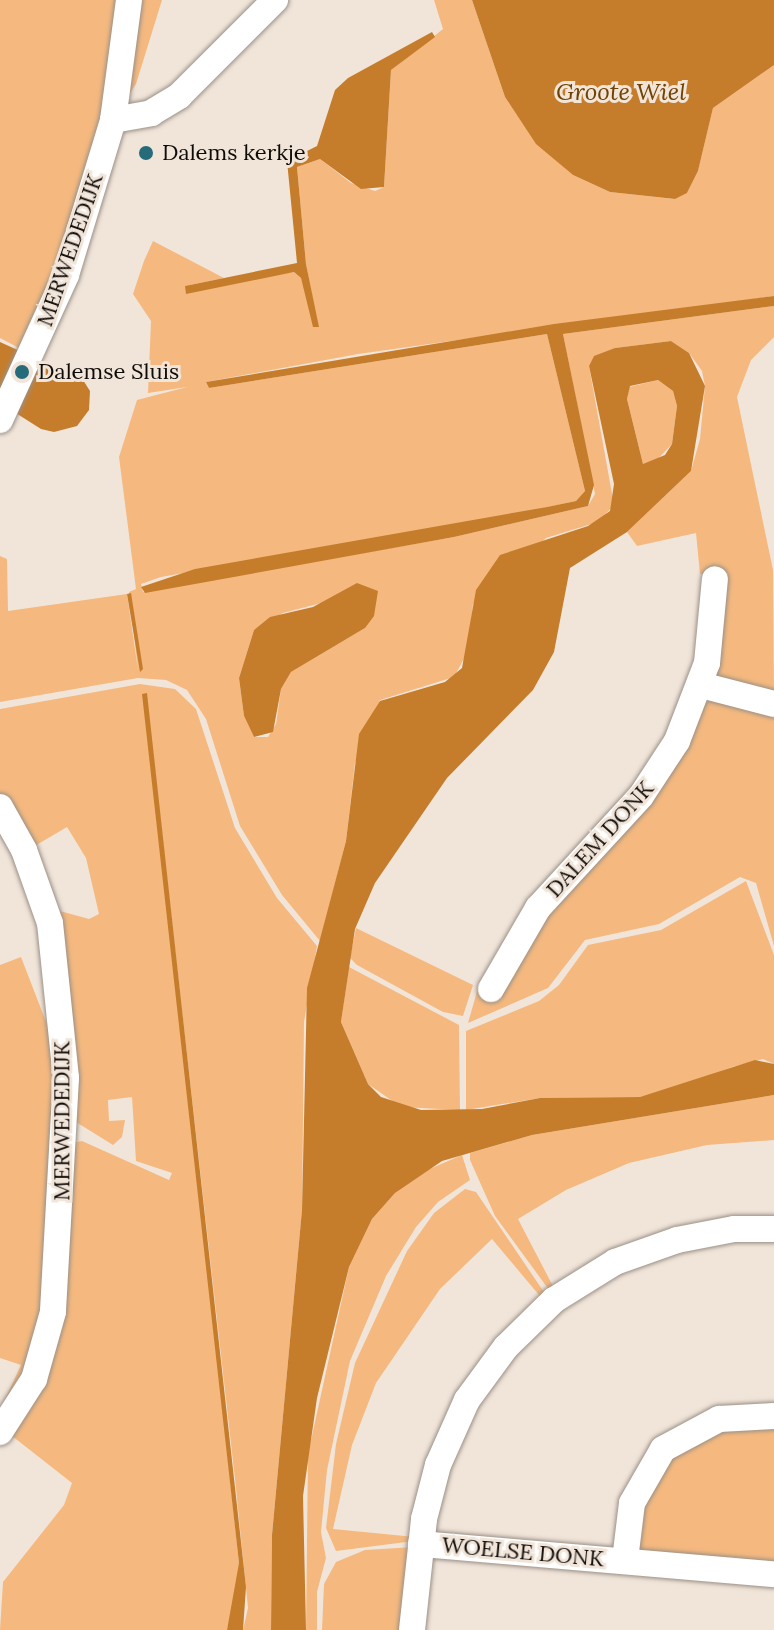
<!DOCTYPE html>
<style>
body{margin:0}
#map{position:relative;width:774px;height:1630px;overflow:hidden;background:#f1e5da;font-family:Lora,serif}
div>[style]{position:absolute}
.green>*{inset:0;background:#f5b97f}
.water>*{inset:0;background:#c57d2c}
.roads{filter:drop-shadow(0 0 2px #9b9086) drop-shadow(0 0 2px #9b9086)}
.minor>*{height:26px;margin:-13px;padding:0 13px;transform-origin:13px;border-radius:13px;background:#fff}
.dots>*{width:22px;height:22px;translate:-50% -50%;box-sizing:border-box;border:4px solid #f1e5da;border-radius:50%}
span{translate:-50% -50%;white-space:nowrap;text-align:center;line-height:1.15;-webkit-text-stroke:6px #f1e5da;paint-order:stroke}
.poi-label{font-size:22px;color:#0f0b07}
.left{translate:0 -50%;text-align:left}
.street-label{font-size:22px;color:#0f0b07}
.water-label{font-size:24px;color:#714100;font-style:italic}
</style>
<div id="map">
<div class="green">
<i style="clip-path:polygon(0 0,120px 0,108px 87px,83px 193px,25px 351px,0 338px)"></i>
<i style="clip-path:polygon(132px 0,162px 0,136px 84px,122px 105px)"></i>
<i style="clip-path:polygon(evenodd,434px 0,472px 0,505px 97px,536px 143px,573px 175px,610px 192px,674px 199px,687px 193px,698px 171px,713px 108px,774px 65px,774px 296px,358px 354px,206px 382px,209px 388px,547px 334px,585px 491px,576px 501px,520px 513px,161px 577px,141px 584px,143px 592px,454px 537px,588px 506px,595px 494px,563px 334px,774px 306px,774px 337px,751px 360px,737px 397px,773px 570px,774px 696px,724px 682px,715px 675px,728px 573px,700px 574px,696px 533px,637px 546px,627px 532px,691px 471px,700px 439px,705px 386px,702px 371px,689px 353px,671px 341px,615px 348px,589px 366px,614px 505px,598px 522px,546px 538px,473px 604px,467px 653px,454px 677px,380px 700px,355px 763px,346px 841px,320px 941px,282px 895px,240px 826px,206px 719px,187px 690px,166px 680px,138px 678px,0 702px,0 556px,7px 559px,8px 611px,127px 594px,138px 670px,129px 592px,136px 589px,119px 457px,137px 400px,187px 387px,148px 393px,151px 321px,133px 294px,144px 261px,153px 241px,224px 278px,185px 286px,294px 272px,301px 278px,318px 327px,306px 264px,297px 167px,320px 159px,351px 183px,375px 191px,384px 187px,391px 70px,443px 29px,434px 0,325px 602px,365px 628px,291px 672px,281px 689px,276px 724px,268px 737px,254px 737px,244px 716px,239px 678px,254px 630px,283px 613px,325px 602px)"></i>
<i style="clip-path:polygon(658px 380px,673px 391px,677px 406px,672px 444px,654px 463px,643px 464px,627px 399px,629px 387px)"></i>
<i style="clip-path:polygon(140px 684px,175px 689px,196px 709px,235px 828px,277px 898px,317px 946px,304px 1022px,302px 1210px,272px 1535px,271px 1630px,243px 1630px,248px 1608px,235px 1479px,146px 692px,239px 1563px,238px 1591px,227px 1630px,0 1630px,3px 1582px,64px 1505px,72px 1483px,7px 1432px,24px 1409px,72px 1143px,82px 1141px,169px 1180px,172px 1173px,136px 1161px,132px 1097px,108px 1100px,109px 1121px,125px 1120px,122px 1137px,113px 1145px,76px 1122px,60px 911px,89px 919px,99px 914px,86px 858px,67px 827px,33px 847px,0 798px,0 709px)"></i>
<i style="clip-path:polygon(711px 700px,774px 716px,774px 946px,756px 883px,740px 877px,659px 924px,585px 940px,548px 988px,468px 1023px,478px 988px,502px 979px,701px 705px)"></i>
<i style="clip-path:polygon(746px 881px,774px 955px,774px 1064px,763px 1059px,732px 1067px,670px 1091px,640px 1097px,540px 1098px,466px 1110px,466px 1031px,539px 1001px,559px 985px,588px 945px,661px 930px)"></i>
<i style="clip-path:polygon(356px 928px,473px 985px,463px 1016px,443px 1012px,357px 965px,350px 958px)"></i>
<i style="clip-path:polygon(21px 957px,55px 1045px,59px 1068px,37px 1352px,0 1410px,21px 1365px,0 1358px,0 965px)"></i>
<i style="clip-path:polygon(349px 967px,459px 1025px,460px 1110px,401px 1107px,368px 1084px,341px 1022px)"></i>
<i style="clip-path:polygon(774px 1095px,774px 1140px,707px 1145px,629px 1163px,566px 1190px,518px 1219px,556px 1292px,552px 1294px,495px 1216px,470px 1160px,470px 1153px,532px 1135px)"></i>
<i style="clip-path:polygon(462px 1155px,470px 1180px,438px 1202px,416px 1227px,386px 1276px,350px 1361px,327px 1470px,321px 1532px,326px 1558px,317px 1592px,317px 1630px,306px 1630px,308px 1454px,349px 1267px,372px 1219px,395px 1193px,418px 1174px)"></i>
<i style="clip-path:polygon(465px 1189px,476px 1192px,548px 1298px,544px 1301px,492px 1239px,440px 1289px,376px 1383px,352px 1445px,333px 1529px,415px 1537px,414px 1541px,336px 1551px,326px 1528px,336px 1444px,355px 1363px,407px 1251px,434px 1213px)"></i>
<i style="clip-path:polygon(774px 1425px,774px 1565px,636px 1552px,637px 1505px,654px 1471px,702px 1433px)"></i>
<i style="clip-path:polygon(414px 1547px,406px 1630px,322px 1630px,324px 1584px,336px 1562px,365px 1550px)"></i>
</div>
<div class="water">
<i style="clip-path:polygon(472px 0,774px 0,774px 65px,713px 108px,698px 171px,687px 193px,675px 199px,610px 192px,573px 175px,536px 144px,505px 97px)"></i>
<i style="clip-path:polygon(432px 32px,435px 37px,391px 70px,384px 187px,361px 189px,320px 159px,297px 167px,306px 264px,319px 327px,313px 327px,301px 278px,294px 272px,186px 294px,185px 286px,297px 263px,287px 161px,317px 146px,335px 90px,348px 78px)"></i>
<i style="clip-path:polygon(774px 296px,774px 306px,563px 334px,594px 485px,588px 506px,454px 537px,145px 593px,141px 587px,195px 569px,547px 507px,576px 501px,585px 491px,547px 334px,209px 388px,206px 382px,554px 324px)"></i>
<i style="clip-path:polygon(evenodd,671px 341px,689px 353px,705px 386px,691px 471px,627px 532px,570px 568px,554px 652px,533px 690px,447px 778px,375px 883px,355px 929px,341px 1022px,368px 1084px,381px 1097px,421px 1110px,482px 1109px,540px 1098px,640px 1097px,755px 1060px,774px 1064px,774px 1095px,532px 1135px,442px 1161px,395px 1193px,372px 1219px,349px 1267px,317px 1398px,303px 1496px,306px 1630px,271px 1630px,272px 1535px,302px 1210px,307px 988px,346px 841px,359px 734px,380px 701px,445px 682px,462px 668px,476px 590px,500px 555px,588px 526px,610px 511px,614px 484px,589px 366px,594px 356px,615px 348px,671px 341px,658px 380px,673px 391px,677px 406px,672px 444px,665px 455px,643px 464px,627px 399px,630px 386px,658px 380px)"></i>
<i style="clip-path:polygon(0 342px,83px 380px,90px 391px,89px 410px,77px 426px,54px 432px,41px 429px,0 403px)"></i>
<i style="clip-path:polygon(357px 583px,378px 591px,374px 616px,365px 628px,291px 672px,281px 689px,273px 732px,254px 737px,244px 716px,239px 678px,254px 630px,270px 617px,313px 607px)"></i>
<i style="clip-path:polygon(131px 593px,143px 669px,140px 672px,127px 594px)"></i>
<i style="clip-path:polygon(147px 693px,246px 1587px,243px 1630px,227px 1630px,239px 1563px,142px 694px)"></i>
</div>
<div class="roads">
<div class="minor">
<i style="left:113px;top:120px;width:39px;rotate:-10deg"></i>
<i style="left:151px;top:113px;width:33px;rotate:-31deg"></i>
<i style="left:179px;top:96px;width:136px;rotate:-45deg"></i>
<i style="left:0;top:420px;width:159px;rotate:-65.5deg"></i>
<i style="left:66px;top:275px;width:162px;rotate:-73.1deg"></i>
<i style="left:113px;top:120px;width:121px;rotate:-82.4deg"></i>
<i style="left:701px;top:685px;width:75px;rotate:14.6deg"></i>
<i style="left:0;top:807px;width:49px;rotate:60.8deg"></i>
<i style="left:24px;top:850px;width:77px;rotate:70.4deg"></i>
<i style="left:50px;top:923px;width:156px;rotate:84.1deg"></i>
<i style="left:66px;top:1078px;width:234px;rotate:93.2deg"></i>
<i style="left:53px;top:1312px;width:70px;rotate:105.8deg"></i>
<i style="left:34px;top:1379px;width:63px;rotate:122.7deg"></i>
<i style="left:491px;top:989px;width:94px;rotate:-59.9deg"></i>
<i style="left:538px;top:908px;width:152px;rotate:-47.4deg"></i>
<i style="left:641px;top:796px;width:66px;rotate:-56.8deg"></i>
<i style="left:677px;top:741px;width:84px;rotate:-69deg"></i>
<i style="left:707px;top:663px;width:84px;rotate:-84.6deg"></i>
<i style="left:421px;top:1544px;width:354px;rotate:4.9deg"></i>
<i style="left:625px;top:1560px;width:57px;rotate:-83deg"></i>
<i style="left:632px;top:1503px;width:62px;rotate:-60.1deg"></i>
<i style="left:663px;top:1449px;width:64px;rotate:-28.2deg"></i>
<i style="left:719px;top:1419px;width:55px;rotate:-3.1deg"></i>
<i style="left:412px;top:1630px;width:112px;rotate:-83.8deg"></i>
<i style="left:424px;top:1519px;width:56px;rotate:-75.5deg"></i>
<i style="left:438px;top:1465px;width:71px;rotate:-66deg"></i>
<i style="left:467px;top:1400px;width:66px;rotate:-53.7deg"></i>
<i style="left:506px;top:1347px;width:67px;rotate:-44.4deg"></i>
<i style="left:554px;top:1300px;width:72px;rotate:-31.9deg"></i>
<i style="left:615px;top:1262px;width:66px;rotate:-19.5deg"></i>
<i style="left:677px;top:1240px;width:58px;rotate:-10.9deg"></i>
<i style="left:734px;top:1229px;width:40px"></i>
</div>
</div>
<div class="dots">
<i style="left:146px;top:153px;background:#256b7a"></i>
<i style="left:22px;top:372px;background:#256b7a"></i>
</div>
<div class="poi-label">
<span class="left" style="left:162px;top:153px">Dalems kerkje</span>
<span class="left" style="left:38px;top:372px">Dalemse Sluis</span>
</div>
<div class="street-label">
<span style="left:70px;top:250px;rotate:-71deg">MERWEDEDIJK</span>
<span style="left:600px;top:839px;rotate:-48deg">DALEM DONK</span>
<span style="left:62px;top:1121px;rotate:-90deg">MERWEDEDIJK</span>
<span style="left:523px;top:1552px;rotate:5deg">WOELSE DONK</span>
</div>
<div class="water-label">
<span style="left:621px;top:92px">Groote Wiel</span>
</div>
</div>
